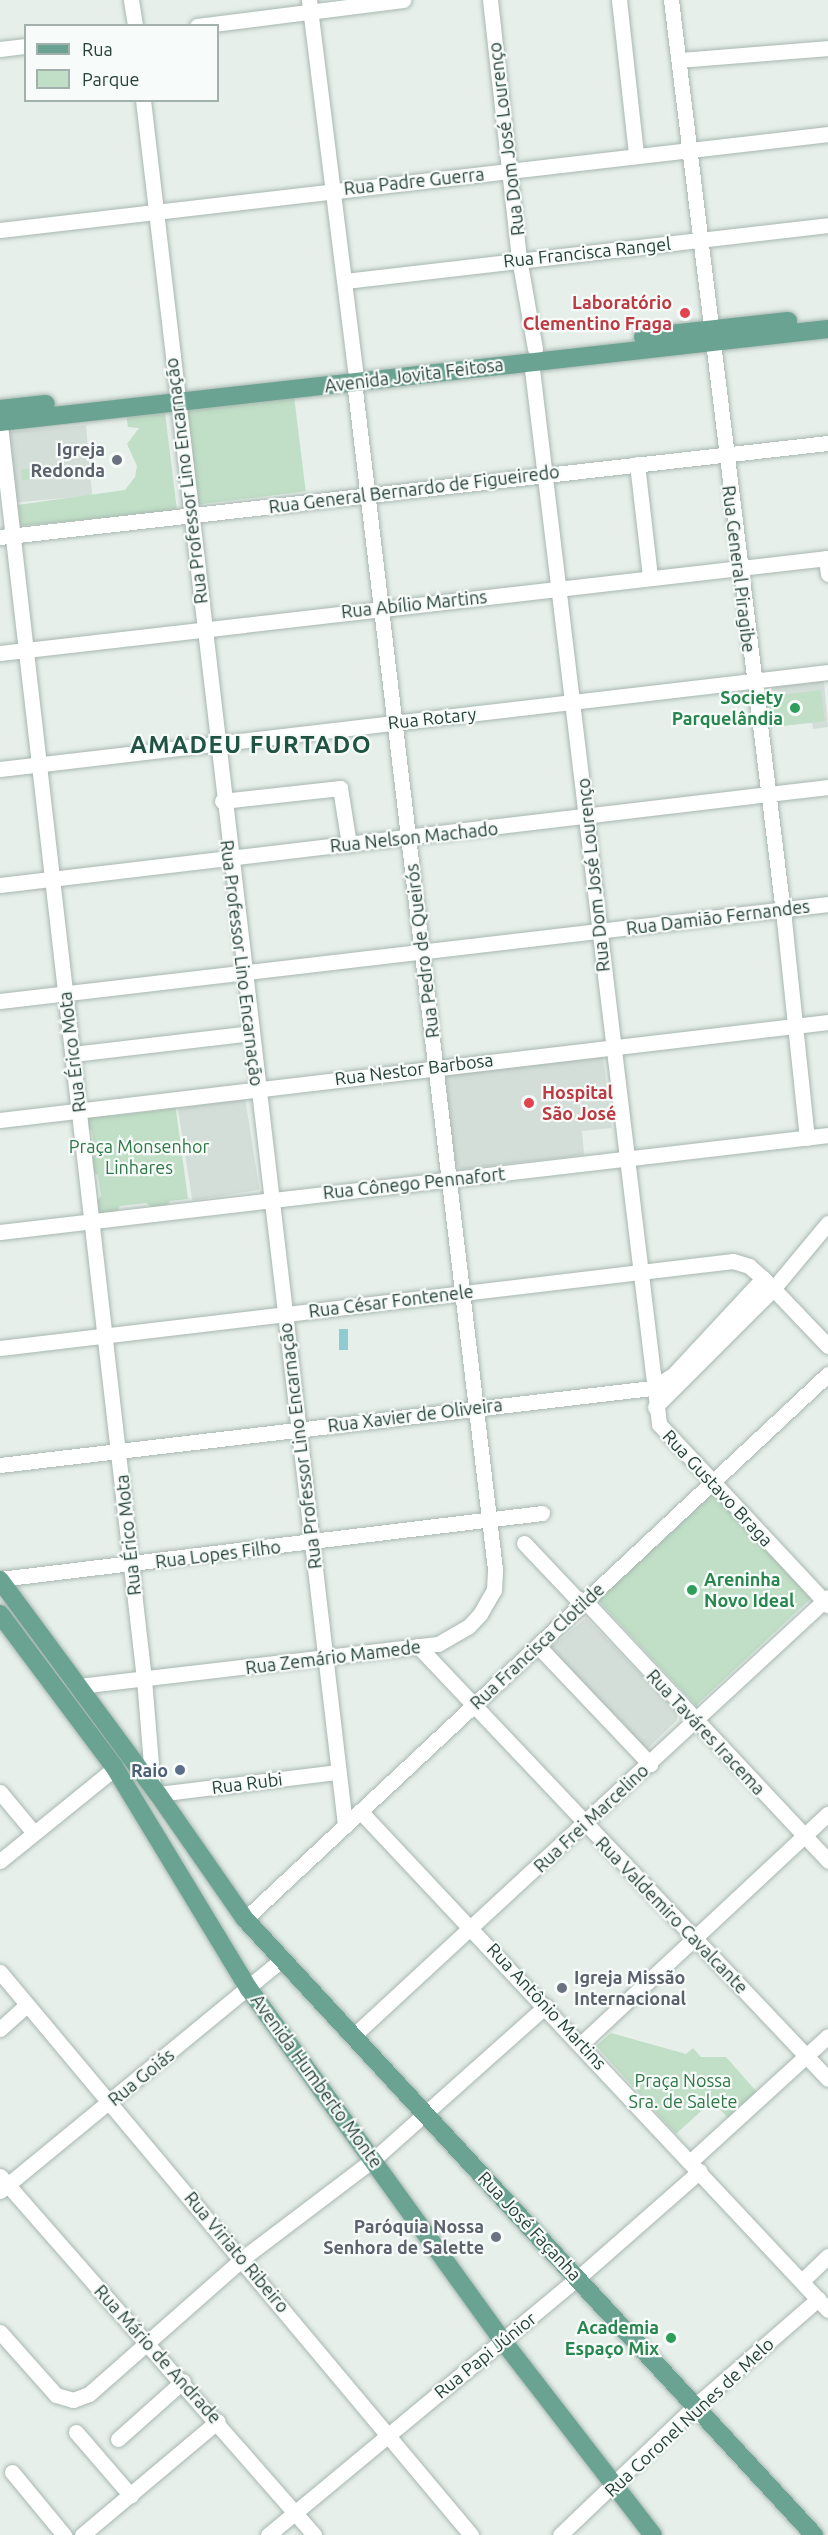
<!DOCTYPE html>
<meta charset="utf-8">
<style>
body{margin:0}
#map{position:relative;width:828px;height:2535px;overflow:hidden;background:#e6efea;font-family:Ubuntu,sans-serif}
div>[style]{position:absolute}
.built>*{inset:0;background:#d4ded9;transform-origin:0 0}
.green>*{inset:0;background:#c0dfc6;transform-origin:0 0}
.water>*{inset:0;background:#90cbd2;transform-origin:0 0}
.roads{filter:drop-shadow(0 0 2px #a8b7b1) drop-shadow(0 0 2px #a8b7b1)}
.minor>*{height:15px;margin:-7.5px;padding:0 7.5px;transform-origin:7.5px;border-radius:7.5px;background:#fff}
.major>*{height:18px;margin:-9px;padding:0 9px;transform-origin:9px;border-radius:9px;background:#6ba392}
.dots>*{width:16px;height:16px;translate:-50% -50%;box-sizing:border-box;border:3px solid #f7fbf9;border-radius:50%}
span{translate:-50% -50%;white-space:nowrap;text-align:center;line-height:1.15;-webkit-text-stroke:4.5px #f7fbf9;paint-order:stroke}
.street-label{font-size:18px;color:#254138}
.health-label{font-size:18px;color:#be3a42;font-weight:700}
.right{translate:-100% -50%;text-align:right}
.left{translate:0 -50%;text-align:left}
.worship-label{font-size:18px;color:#5b616d;font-weight:700}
.leisure-label{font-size:18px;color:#27864d;font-weight:700}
.park-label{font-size:18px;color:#2f7747}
.service-label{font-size:18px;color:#4e5e75;font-weight:700}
.district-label{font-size:24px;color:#205344;font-weight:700;letter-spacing:1.5px}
.legend{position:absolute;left:24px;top:24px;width:195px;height:78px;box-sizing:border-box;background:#f7fbf9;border:2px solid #a3b1ac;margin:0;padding:8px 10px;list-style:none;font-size:18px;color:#254138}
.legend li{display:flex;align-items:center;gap:12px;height:30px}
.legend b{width:30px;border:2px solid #a3b1ac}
</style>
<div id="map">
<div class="built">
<i style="left:86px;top:425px;width:71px;height:77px;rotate:85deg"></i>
<i style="clip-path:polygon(824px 681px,828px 727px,813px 729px,812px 723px,769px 727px,766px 693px,771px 687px)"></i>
<i style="clip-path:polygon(603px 1057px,612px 1128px,582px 1131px,584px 1155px,461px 1169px,455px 1164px,445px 1078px,448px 1074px)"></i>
<i style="left:245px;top:1098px;width:93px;height:68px;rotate:81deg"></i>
<i style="clip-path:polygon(586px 1618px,677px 1712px,677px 1720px,645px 1751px,550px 1648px)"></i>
</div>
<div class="green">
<i style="left:294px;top:396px;width:96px;height:109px;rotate:83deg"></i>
<i style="clip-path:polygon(165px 412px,177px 511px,19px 526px,17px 505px,125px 490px,135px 477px,137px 466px,127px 444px,139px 428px,128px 427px,126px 414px)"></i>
<i style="left:58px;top:466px;width:11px;height:37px;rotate:85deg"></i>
<i style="left:821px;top:690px;width:31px;height:55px;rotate:83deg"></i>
<i style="clip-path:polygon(175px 1103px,188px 1199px,170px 1201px,164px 1209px,154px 1209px,146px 1203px,120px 1206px,115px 1214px,105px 1216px,97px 1212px,96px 1202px,101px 1196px,98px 1175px,92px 1172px,90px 1160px,95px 1156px,92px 1131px,86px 1127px,88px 1114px,104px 1111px,111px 1116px,161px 1110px,165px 1104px)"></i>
<i style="left:712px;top:1491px;width:146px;height:158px;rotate:47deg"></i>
<i style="clip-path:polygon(611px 2033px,686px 2054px,693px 2048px,701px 2057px,726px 2057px,757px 2092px,728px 2118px,712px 2101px,676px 2134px,596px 2046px)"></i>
</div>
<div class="water">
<i style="left:339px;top:1329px;width:9px;height:21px"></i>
</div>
<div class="roads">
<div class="minor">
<i style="left:131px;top:0;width:26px;rotate:81deg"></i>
<i style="left:309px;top:0;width:373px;rotate:82.9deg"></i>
<i style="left:490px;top:0;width:260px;rotate:83.6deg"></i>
<i style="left:519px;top:258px;width:92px;rotate:80deg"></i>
<i style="left:619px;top:0;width:156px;rotate:83.7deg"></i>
<i style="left:671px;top:0;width:927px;rotate:83deg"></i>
<i style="left:784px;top:920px;width:219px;rotate:84deg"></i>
<i style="left:197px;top:26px;width:208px;rotate:-7.2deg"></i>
<i style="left:0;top:49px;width:26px;rotate:-7deg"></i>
<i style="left:679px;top:60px;width:149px;rotate:-4.6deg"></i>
<i style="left:143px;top:100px;width:1738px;rotate:83.32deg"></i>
<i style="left:0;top:230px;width:834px;rotate:-6.61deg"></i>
<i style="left:345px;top:281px;width:486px;rotate:-6.6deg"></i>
<i style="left:531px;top:361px;width:1071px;rotate:83.13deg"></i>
<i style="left:659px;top:1424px;width:248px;rotate:47deg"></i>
<i style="left:0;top:425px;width:1262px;rotate:83.45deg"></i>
<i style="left:144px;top:1679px;width:109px;rotate:85.3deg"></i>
<i style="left:637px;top:464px;width:114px;rotate:83.4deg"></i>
<i style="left:0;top:537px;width:833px;rotate:-6.48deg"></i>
<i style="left:826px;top:558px;width:16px;rotate:83deg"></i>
<i style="left:0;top:653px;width:833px;rotate:-6.55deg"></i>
<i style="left:0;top:769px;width:834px;rotate:-6.68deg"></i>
<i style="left:222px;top:801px;width:119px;rotate:-6.3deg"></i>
<i style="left:340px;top:788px;width:57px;rotate:80.9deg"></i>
<i style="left:0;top:885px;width:834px;rotate:-6.75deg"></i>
<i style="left:0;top:1001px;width:834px;rotate:-6.68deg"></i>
<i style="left:73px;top:1054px;width:180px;rotate:-6.7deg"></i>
<i style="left:0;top:1120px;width:834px;rotate:-6.75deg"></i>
<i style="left:0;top:1232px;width:834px;rotate:-6.68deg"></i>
<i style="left:0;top:1348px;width:738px;rotate:-6.77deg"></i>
<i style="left:733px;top:1261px;width:17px;rotate:17deg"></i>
<i style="left:749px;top:1266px;width:18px;rotate:41deg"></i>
<i style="left:763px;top:1278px;width:94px;rotate:46.3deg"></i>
<i style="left:655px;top:1407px;width:167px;rotate:-45deg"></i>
<i style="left:773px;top:1289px;width:86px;rotate:-50.2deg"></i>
<i style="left:0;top:1465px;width:657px;rotate:-6.74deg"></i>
<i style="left:652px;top:1388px;width:25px;rotate:-32deg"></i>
<i style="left:673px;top:1375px;width:132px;rotate:-47.1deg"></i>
<i style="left:524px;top:1543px;width:76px;rotate:46.6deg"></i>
<i style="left:576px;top:1598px;width:9px;rotate:18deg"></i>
<i style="left:585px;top:1601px;width:356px;rotate:46.9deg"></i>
<i style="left:0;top:1579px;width:546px;rotate:-6.94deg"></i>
<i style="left:418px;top:1646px;width:596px;rotate:46.56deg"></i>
<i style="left:538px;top:1646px;width:163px;rotate:46.5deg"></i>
<i style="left:79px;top:1686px;width:361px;rotate:-6.7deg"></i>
<i style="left:438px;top:1644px;width:34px;rotate:-30deg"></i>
<i style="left:468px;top:1627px;width:18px;rotate:-47deg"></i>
<i style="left:480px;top:1614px;width:28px;rotate:-60deg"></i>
<i style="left:494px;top:1590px;width:21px;rotate:-87deg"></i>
<i style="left:495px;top:1569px;width:1196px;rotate:-96.77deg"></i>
<i style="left:0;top:1792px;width:53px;rotate:50.3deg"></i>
<i style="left:158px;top:1794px;width:180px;rotate:-7deg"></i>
<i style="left:360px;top:1811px;width:684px;rotate:46.84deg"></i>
<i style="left:0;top:1861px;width:148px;rotate:-39deg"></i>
<i style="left:245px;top:1919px;width:798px;rotate:-43.07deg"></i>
<i style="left:0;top:1972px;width:734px;rotate:50.08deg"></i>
<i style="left:0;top:2029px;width:36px;rotate:-42deg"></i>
<i style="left:352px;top:2037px;width:648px;rotate:-42.75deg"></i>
<i style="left:582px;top:2043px;width:336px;rotate:-43deg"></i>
<i style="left:691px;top:2161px;width:185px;rotate:-42.4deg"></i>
<i style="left:0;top:2176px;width:477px;rotate:48.8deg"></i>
<i style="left:0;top:2191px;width:364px;rotate:-39.4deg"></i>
<i style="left:802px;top:2281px;width:36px;rotate:-44deg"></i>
<i style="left:0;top:2332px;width:84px;rotate:48.4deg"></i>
<i style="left:56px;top:2395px;width:18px;rotate:16deg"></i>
<i style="left:73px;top:2400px;width:17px;rotate:-21deg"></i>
<i style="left:89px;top:2394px;width:205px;rotate:-41.4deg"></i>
<i style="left:243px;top:2258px;width:164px;rotate:-37.1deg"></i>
<i style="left:374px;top:2159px;width:230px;rotate:-41.7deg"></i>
<i style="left:76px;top:2432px;width:84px;rotate:49.3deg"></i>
<i style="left:118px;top:2439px;width:87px;rotate:-41.7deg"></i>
<i style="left:12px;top:2472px;width:82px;rotate:50.5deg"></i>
<i style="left:82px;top:2535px;width:177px;rotate:-40deg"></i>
<i style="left:268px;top:2535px;width:403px;rotate:-39.7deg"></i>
<i style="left:578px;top:2278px;width:162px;rotate:-41.3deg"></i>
<i style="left:560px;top:2535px;width:188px;rotate:-43.7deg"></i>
<i style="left:696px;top:2405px;width:162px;rotate:-41deg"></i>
</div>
<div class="major">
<i style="left:643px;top:337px;width:146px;rotate:-6.3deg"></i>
<i style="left:0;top:409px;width:46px;rotate:-6.2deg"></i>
<i style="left:0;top:422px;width:833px;rotate:-6.41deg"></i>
<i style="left:0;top:1580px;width:266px;rotate:53.6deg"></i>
<i style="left:158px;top:1794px;width:152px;rotate:55.2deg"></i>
<i style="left:245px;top:1919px;width:839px;rotate:47.27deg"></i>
<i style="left:0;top:1614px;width:192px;rotate:53.2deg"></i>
<i style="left:115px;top:1768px;width:258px;rotate:58.8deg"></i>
<i style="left:249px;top:1989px;width:434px;rotate:54.2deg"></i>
<i style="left:503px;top:2341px;width:245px;rotate:52.3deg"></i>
</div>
</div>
<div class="dots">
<i style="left:685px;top:313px;background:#e0444e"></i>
<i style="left:117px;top:460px;background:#6b7280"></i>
<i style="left:795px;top:708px;background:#2e9e5b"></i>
<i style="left:529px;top:1103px;background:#e0444e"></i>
<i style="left:692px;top:1590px;background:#2e9e5b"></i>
<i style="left:180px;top:1770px;background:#5c6f8a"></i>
<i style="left:562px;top:1988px;background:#6b7280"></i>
<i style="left:496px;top:2237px;background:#6b7280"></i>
<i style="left:671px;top:2338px;background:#2e9e5b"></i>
</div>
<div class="street-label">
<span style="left:506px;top:139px;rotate:-97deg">Rua Dom José Lourenço</span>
<span style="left:414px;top:181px;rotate:-6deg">Rua Padre Guerra</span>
<span style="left:587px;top:252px;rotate:-6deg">Rua Francisca Rangel</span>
<span style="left:414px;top:375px;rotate:-7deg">Avenida Jovita Feitosa</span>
<span style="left:186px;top:481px;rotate:-97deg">Rua Professor Lino Encarnação</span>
<span style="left:414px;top:489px;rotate:-7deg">Rua General Bernardo de Figueiredo</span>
<span style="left:739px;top:569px;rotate:83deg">Rua General Piragibe</span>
<span style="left:414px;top:604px;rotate:-6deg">Rua Abílio Martins</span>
<span style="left:432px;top:718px;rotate:-6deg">Rua Rotary</span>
<span style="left:414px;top:837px;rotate:-6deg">Rua Nelson Machado</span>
<span style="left:593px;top:875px;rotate:-96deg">Rua Dom José Lourenço</span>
<span style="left:718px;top:917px;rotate:-7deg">Rua Damião Fernandes</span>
<span style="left:422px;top:951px;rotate:-97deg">Rua Pedro de Queirós</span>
<span style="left:242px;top:963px;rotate:83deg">Rua Professor Lino Encarnação</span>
<span style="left:72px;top:1052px;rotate:-97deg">Rua Érico Mota</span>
<span style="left:414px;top:1069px;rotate:-7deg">Rua Nestor Barbosa</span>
<span style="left:414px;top:1183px;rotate:-6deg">Rua Cônego Pennafort</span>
<span style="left:391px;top:1301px;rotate:-7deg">Rua César Fontenele</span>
<span style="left:415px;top:1415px;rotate:-7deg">Rua Xavier de Oliveira</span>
<span style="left:300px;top:1446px;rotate:-97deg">Rua Professor Lino Encarnação</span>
<span style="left:718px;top:1488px;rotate:47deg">Rua Gustavo Braga</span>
<span style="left:128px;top:1535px;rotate:-96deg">Rua Érico Mota</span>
<span style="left:218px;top:1554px;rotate:-7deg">Rua Lopes Filho</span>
<span style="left:537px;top:1646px;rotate:-43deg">Rua Francisca Clotilde</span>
<span style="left:333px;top:1657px;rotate:-7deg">Rua Zemário Mamede</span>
<span style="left:706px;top:1732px;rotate:47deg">Rua Taváres Iracema</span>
<span style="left:247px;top:1783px;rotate:-7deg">Rua Rubi</span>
<span style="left:591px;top:1818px;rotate:-43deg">Rua Frei Marcelino</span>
<span style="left:672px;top:1915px;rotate:46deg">Rua Valdemiro Cavalcante</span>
<span style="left:547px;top:2006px;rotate:47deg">Rua Antônio Martins</span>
<span style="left:141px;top:2077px;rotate:-39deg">Rua Goiás</span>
<span style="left:317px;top:2081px;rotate:54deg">Avenida Humberto Monte</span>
<span style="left:530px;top:2226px;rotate:47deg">Rua José Façanha</span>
<span style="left:237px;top:2252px;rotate:50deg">Rua Viriato Ribeiro</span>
<span style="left:158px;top:2354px;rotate:48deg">Rua Mário de Andrade</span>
<span style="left:485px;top:2355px;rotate:-39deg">Rua Papi Júnior</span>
<span style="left:689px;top:2417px;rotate:-43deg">Rua Coronel Nunes de Melo</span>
</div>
<div class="health-label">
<span class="right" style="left:672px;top:313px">Laboratório<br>Clementino Fraga</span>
<span class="left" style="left:542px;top:1103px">Hospital<br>São José</span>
</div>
<div class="worship-label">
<span class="right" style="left:105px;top:460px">Igreja<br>Redonda</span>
<span class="left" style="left:574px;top:1988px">Igreja Missão<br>Internacional</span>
<span class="right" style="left:484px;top:2237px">Paróquia Nossa<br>Senhora de Salette</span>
</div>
<div class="leisure-label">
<span class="right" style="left:783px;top:708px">Society<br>Parquelândia</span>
<span class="left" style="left:704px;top:1590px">Areninha<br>Novo Ideal</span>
<span class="right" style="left:659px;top:2338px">Academia<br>Espaço Mix</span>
</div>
<div class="park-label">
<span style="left:139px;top:1157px">Praça Monsenhor<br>Linhares</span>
<span style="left:683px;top:2091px">Praça Nossa<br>Sra. de Salete</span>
</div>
<div class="service-label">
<span class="right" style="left:168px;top:1770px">Raio</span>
</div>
<div class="district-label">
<span style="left:251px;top:745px">AMADEU FURTADO</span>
</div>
<ul class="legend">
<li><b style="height:8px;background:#6ba392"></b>Rua</li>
<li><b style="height:16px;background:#c0dfc6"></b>Parque</li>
</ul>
</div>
